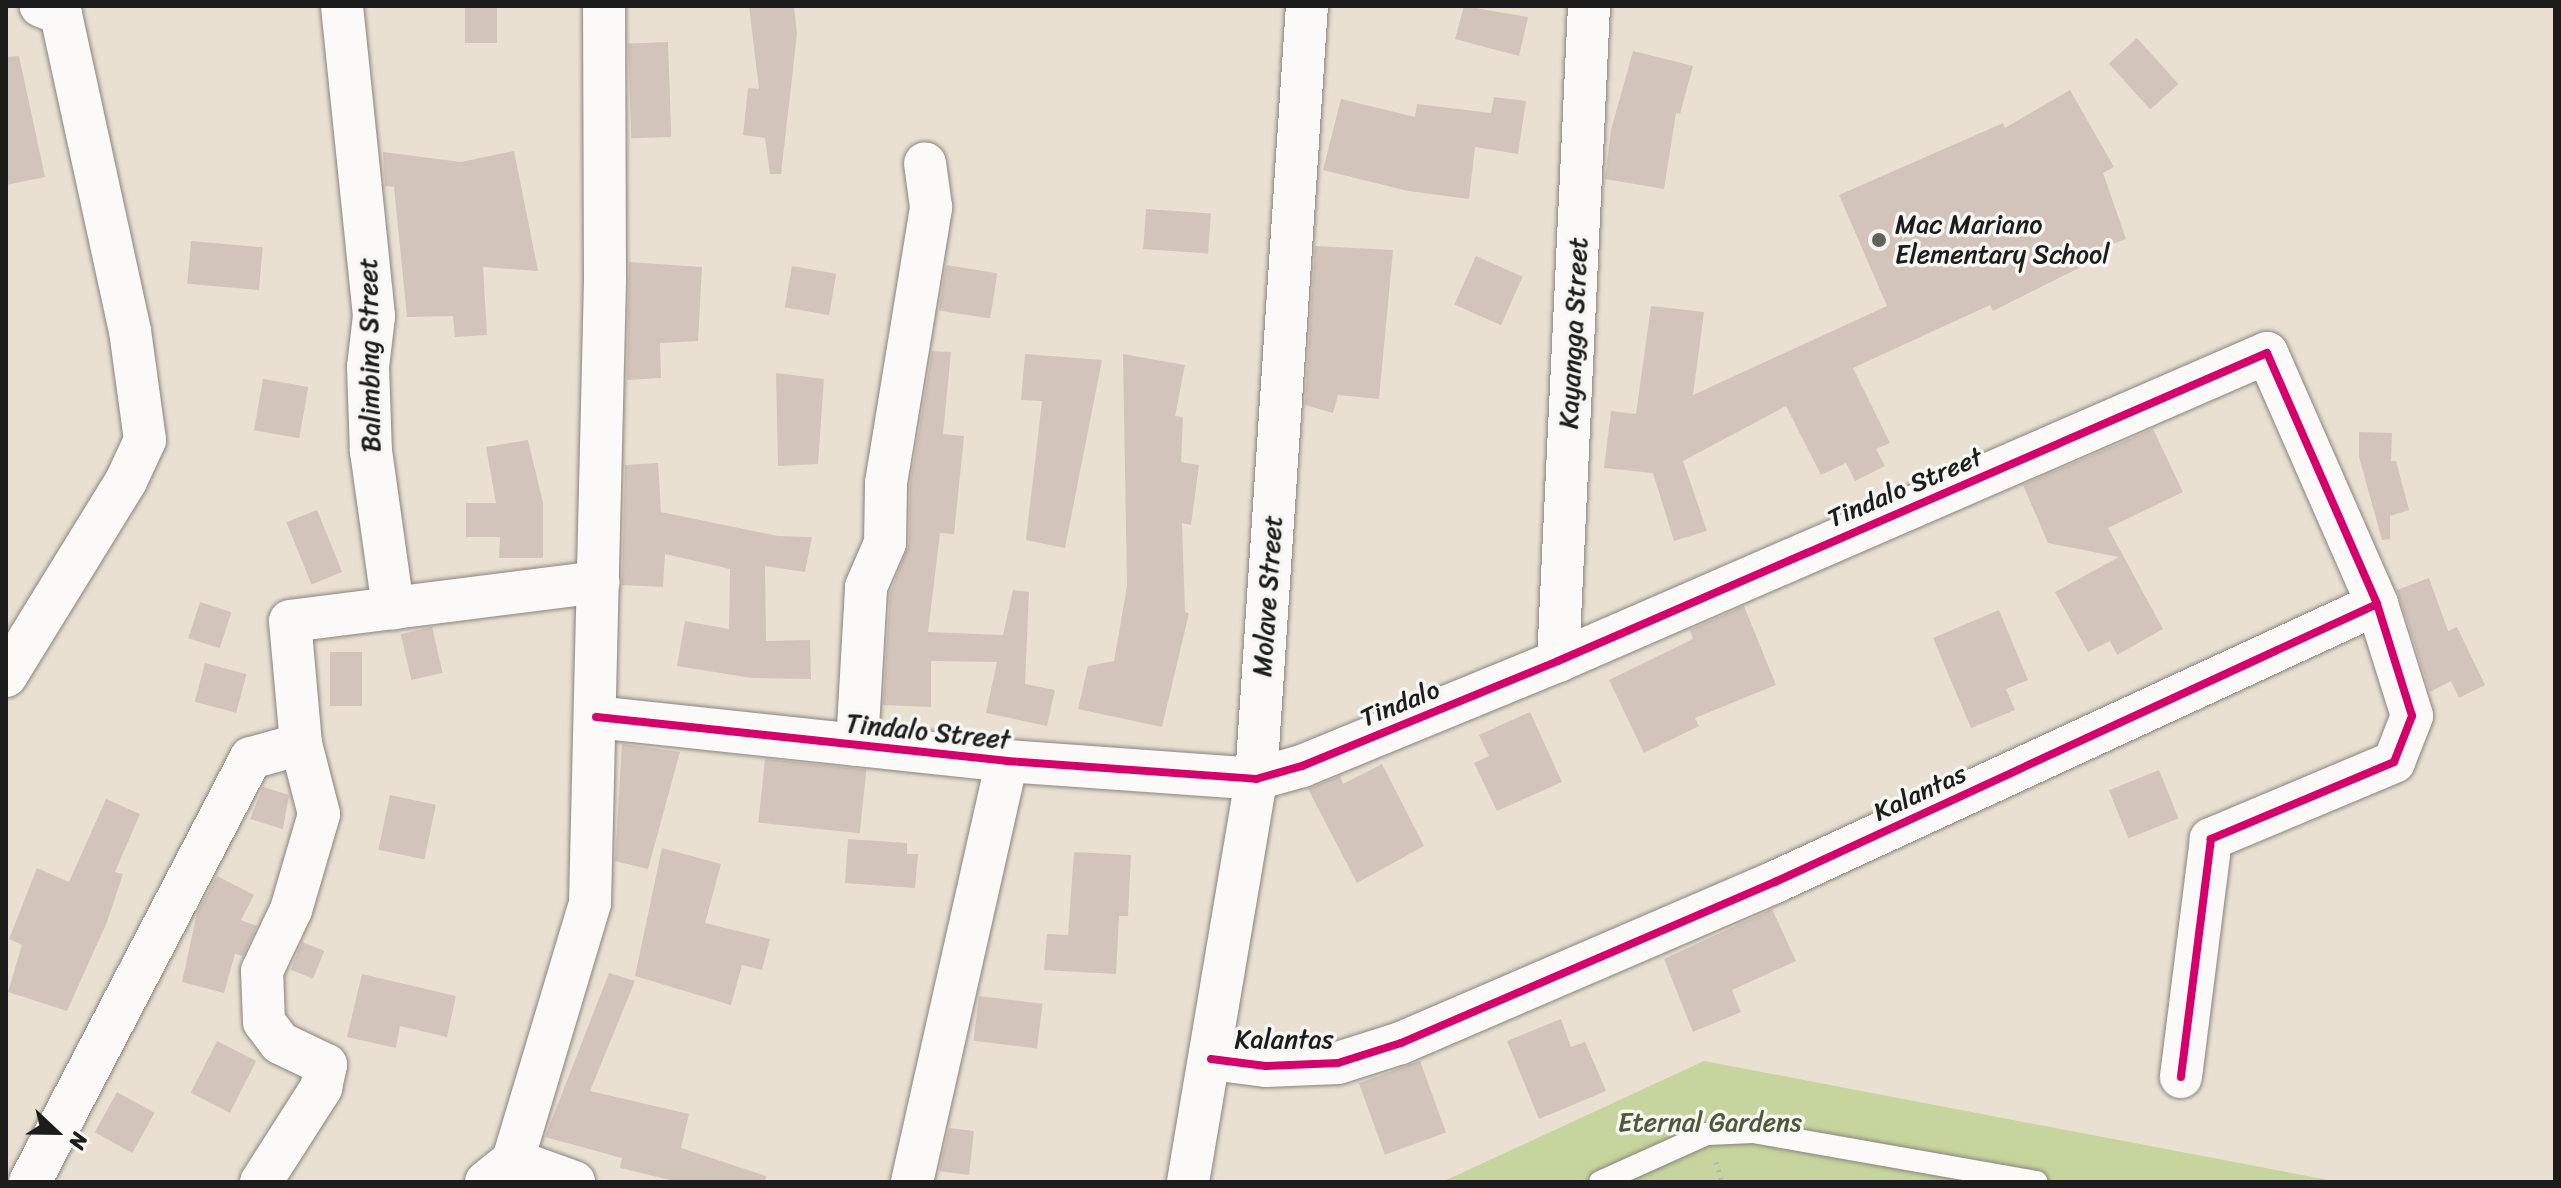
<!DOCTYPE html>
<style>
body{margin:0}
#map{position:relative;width:2561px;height:1188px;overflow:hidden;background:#e9e0d2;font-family:Sriracha,sans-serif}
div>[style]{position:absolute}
.green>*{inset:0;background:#c6d49d}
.building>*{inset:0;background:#d2c4ba;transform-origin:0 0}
.path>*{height:5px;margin-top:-2.5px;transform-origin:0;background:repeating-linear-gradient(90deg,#b9b7b5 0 2px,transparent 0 8px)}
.roads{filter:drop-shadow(0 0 2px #89847d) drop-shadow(0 0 2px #89847d)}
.lane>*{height:22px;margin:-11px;padding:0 11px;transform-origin:11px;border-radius:11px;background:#fcfaf8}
.street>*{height:42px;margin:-21px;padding:0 21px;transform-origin:21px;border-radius:21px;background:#fcfaf8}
.cycleway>*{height:8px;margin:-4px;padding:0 4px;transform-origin:4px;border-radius:4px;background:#d6006c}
.dots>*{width:22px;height:22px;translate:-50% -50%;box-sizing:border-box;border:4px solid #f6f6f2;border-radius:50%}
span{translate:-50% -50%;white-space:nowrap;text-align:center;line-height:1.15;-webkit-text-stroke:7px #f6f6f2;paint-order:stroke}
.poi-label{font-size:26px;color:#1c1c1c}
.left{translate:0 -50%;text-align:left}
.street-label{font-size:26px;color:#1c1c1c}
.park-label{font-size:26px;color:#4d593a}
.frame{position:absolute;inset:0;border:8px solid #1c1c1c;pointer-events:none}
.north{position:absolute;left:16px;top:1092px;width:80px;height:80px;-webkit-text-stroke:6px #f6f6f2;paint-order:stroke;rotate:112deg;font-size:22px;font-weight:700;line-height:32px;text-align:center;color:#1c1c1c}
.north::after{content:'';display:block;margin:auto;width:28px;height:36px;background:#1c1c1c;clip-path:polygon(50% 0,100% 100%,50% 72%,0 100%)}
</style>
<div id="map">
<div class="green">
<i style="clip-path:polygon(1704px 1061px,2339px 1182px,1442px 1182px)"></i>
</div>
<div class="building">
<i style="left:465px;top:6px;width:32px;height:37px"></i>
<i style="clip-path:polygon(749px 6px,794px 6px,797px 34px,781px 174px,770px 174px,765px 138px,743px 135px,748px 88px,759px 89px)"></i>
<i style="clip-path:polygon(1464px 6px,1528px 17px,1519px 56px,1455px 39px)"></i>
<i style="left:2137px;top:38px;width:62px;height:38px;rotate:48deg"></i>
<i style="left:668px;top:42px;width:95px;height:40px;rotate:88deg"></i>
<i style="clip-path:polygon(1633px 51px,1693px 66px,1680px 114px,1676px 113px,1664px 189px,1605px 179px,1611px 130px)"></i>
<i style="clip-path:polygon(19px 56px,45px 177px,6px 185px,6px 57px)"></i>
<i style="clip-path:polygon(2070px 90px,2114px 167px,2103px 173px,2126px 239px,2080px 255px,2085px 265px,1993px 311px,1990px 305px,1853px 368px,1890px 443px,1876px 449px,1885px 466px,1855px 481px,1846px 463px,1821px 475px,1786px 406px,1683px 461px,1707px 531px,1674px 541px,1653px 473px,1604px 468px,1611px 411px,1636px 414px,1651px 306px,1704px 312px,1693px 395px,1887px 306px,1839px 195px,2003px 123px,2005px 128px)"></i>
<i style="clip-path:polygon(1494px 97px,1526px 101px,1518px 154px,1475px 147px,1469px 199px,1408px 191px,1323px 170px,1341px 99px,1415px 117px,1417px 104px,1491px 113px)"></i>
<i style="clip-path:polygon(514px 151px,538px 271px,483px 267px,487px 335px,455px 337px,453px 316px,407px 317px,394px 187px,385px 186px,383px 152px,461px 162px)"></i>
<i style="left:1146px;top:209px;width:65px;height:40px;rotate:4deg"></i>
<i style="left:191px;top:241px;width:72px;height:43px;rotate:5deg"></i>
<i style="clip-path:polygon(1315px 246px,1393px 250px,1379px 399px,1338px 395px,1333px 413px,1305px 405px)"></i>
<i style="left:1476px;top:256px;width:51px;height:53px;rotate:24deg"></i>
<i style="clip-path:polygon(629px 262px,702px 267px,698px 341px,660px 343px,661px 378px,627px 380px)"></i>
<i style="left:946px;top:265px;width:52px;height:46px;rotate:9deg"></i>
<i style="left:792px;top:266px;width:45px;height:42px;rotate:10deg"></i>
<i style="clip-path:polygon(932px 351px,951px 352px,943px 434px,964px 436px,954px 534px,940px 533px,928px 632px,1003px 635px,1013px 590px,1029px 592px,1025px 684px,1055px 690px,1047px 726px,986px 713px,997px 662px,931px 661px,931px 707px,883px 705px,890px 593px,909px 544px,910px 485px)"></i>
<i style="clip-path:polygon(1025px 354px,1102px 360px,1065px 548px,1026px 540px,1042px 401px,1021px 400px)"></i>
<i style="clip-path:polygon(1123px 354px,1185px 365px,1175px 416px,1183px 417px,1181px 462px,1199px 465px,1191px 525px,1182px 523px,1185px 612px,1189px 613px,1162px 727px,1078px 709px,1088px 666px,1114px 661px,1127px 586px)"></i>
<i style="clip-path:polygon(776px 373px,824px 379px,818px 464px,778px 466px)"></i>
<i style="left:263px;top:379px;width:46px;height:52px;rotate:10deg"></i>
<i style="clip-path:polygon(2153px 429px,2183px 492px,2108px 528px,2163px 629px,2117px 655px,2110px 641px,2088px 652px,2055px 592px,2119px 557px,2048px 543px,2023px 485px)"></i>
<i style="clip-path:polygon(2359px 432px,2392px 433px,2391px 461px,2396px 461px,2409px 510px,2390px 516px,2390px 539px,2382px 540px,2359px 457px)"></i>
<i style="clip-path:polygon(528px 440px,543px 503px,543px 558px,499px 558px,500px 537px,466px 537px,466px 503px,496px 503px,486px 447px)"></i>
<i style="clip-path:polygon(658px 463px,661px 512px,778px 536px,812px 537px,805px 572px,765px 566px,766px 641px,810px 640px,811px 679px,752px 678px,677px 666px,685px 621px,729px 629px,730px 569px,665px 554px,663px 587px,622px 585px,625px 465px)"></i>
<i style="left:317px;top:510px;width:67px;height:33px;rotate:68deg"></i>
<i style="clip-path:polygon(2429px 578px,2448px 631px,2457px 627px,2485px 685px,2459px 698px,2451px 681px,2430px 692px,2397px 590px)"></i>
<i style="left:200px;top:602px;width:33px;height:38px;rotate:18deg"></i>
<i style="clip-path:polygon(1744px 606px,1776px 685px,1695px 718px,1699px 726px,1644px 753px,1609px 680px,1693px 639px,1690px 630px)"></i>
<i style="clip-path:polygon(1999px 610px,2028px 680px,2006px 689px,2015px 710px,1971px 728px,1933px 638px)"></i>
<i style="left:432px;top:627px;width:47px;height:32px;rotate:77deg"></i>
<i style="left:330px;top:652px;width:32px;height:54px"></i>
<i style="left:205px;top:663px;width:43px;height:40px;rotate:15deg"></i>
<i style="clip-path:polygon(1530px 712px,1562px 782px,1497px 811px,1474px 763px,1489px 756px,1479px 735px)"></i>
<i style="clip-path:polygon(622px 744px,680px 752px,648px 869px,615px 861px)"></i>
<i style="left:765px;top:759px;width:102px;height:64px;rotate:6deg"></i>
<i style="clip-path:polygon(1382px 764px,1424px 846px,1357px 883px,1308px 789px,1340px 776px,1343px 784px)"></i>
<i style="left:2159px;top:770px;width:52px;height:54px;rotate:68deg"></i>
<i style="clip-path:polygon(263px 787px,289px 795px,283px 829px,250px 819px)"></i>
<i style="left:390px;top:795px;width:47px;height:56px;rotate:12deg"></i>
<i style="clip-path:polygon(106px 799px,140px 814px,115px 872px,123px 874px,107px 922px,67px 1011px,8px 992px,22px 945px,9px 939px,37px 868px,69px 882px)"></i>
<i style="clip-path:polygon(848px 839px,907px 843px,907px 854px,918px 854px,915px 888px,845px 883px)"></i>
<i style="clip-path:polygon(662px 848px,721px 864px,705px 923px,770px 939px,762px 970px,742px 965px,731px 1005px,635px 976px)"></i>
<i style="clip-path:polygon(1074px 852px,1131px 855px,1128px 916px,1119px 916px,1116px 974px,1044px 970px,1047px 934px,1068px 935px)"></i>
<i style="clip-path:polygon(217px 876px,254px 895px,241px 920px,257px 926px,243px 956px,235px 954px,224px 993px,182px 982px,197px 913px)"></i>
<i style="clip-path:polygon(1772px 909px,1796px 961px,1732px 990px,1741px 1012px,1693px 1032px,1664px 959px)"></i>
<i style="left:302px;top:942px;width:24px;height:30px;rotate:22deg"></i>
<i style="clip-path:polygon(609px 973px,635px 981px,590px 1091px,689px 1114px,681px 1148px,766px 1176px,765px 1182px,679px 1182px,620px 1168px,622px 1158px,545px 1137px)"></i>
<i style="clip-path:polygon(362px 974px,456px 996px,447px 1037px,400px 1026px,396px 1048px,347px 1037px)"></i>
<i style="left:979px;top:996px;width:64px;height:45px;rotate:7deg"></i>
<i style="clip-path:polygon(1561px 1019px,1571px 1047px,1585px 1042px,1606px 1091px,1539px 1119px,1507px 1041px)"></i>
<i style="left:217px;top:1041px;width:44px;height:58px;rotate:27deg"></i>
<i style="left:1420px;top:1061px;width:76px;height:65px;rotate:70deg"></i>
<i style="left:117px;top:1092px;width:43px;height:46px;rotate:29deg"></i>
<i style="clip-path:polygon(949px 1128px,974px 1131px,969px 1175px,939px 1171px)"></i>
</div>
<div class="path">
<i style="left:1716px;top:1162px;width:21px;rotate:73deg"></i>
</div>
<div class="roads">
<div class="lane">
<i style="left:1600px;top:1182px;width:117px;rotate:-24.2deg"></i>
<i style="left:1707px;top:1134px;width:46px;rotate:-2.5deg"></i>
<i style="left:1753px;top:1132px;width:288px;rotate:10deg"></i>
</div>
<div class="street">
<i style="left:342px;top:6px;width:312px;rotate:84.1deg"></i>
<i style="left:374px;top:316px;width:51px;rotate:96.7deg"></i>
<i style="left:368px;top:367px;width:84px;rotate:88deg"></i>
<i style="left:371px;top:451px;width:159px;rotate:82deg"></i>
<i style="left:1558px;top:661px;width:656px;rotate:-87.29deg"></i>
<i style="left:6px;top:676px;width:229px;rotate:-58.4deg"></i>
<i style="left:126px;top:481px;width:45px;rotate:-65.1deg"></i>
<i style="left:145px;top:440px;width:110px;rotate:-97.8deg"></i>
<i style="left:130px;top:331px;width:324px;rotate:-102.3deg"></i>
<i style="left:61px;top:14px;width:22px;rotate:-158deg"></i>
<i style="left:596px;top:717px;width:413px;rotate:6.1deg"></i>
<i style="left:1007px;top:761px;width:250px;rotate:4.1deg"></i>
<i style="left:1256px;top:779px;width:48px;rotate:-15.8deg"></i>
<i style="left:1302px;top:766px;width:277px;rotate:-22.3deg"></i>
<i style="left:1558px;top:661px;width:773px;rotate:-23.48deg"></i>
<i style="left:2267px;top:353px;width:274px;rotate:66.3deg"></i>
<i style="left:2377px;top:604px;width:117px;rotate:72.6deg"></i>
<i style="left:2412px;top:716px;width:49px;rotate:111.4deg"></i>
<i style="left:2394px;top:762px;width:199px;rotate:157.2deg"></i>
<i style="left:2211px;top:839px;width:240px;rotate:97.2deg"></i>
<i style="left:857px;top:745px;width:158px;rotate:-86.7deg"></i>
<i style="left:866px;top:587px;width:48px;rotate:-66.6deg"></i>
<i style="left:885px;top:543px;width:60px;rotate:-89deg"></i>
<i style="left:886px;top:483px;width:280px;rotate:-80.7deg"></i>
<i style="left:931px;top:207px;width:44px;rotate:-97.8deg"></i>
<i style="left:1211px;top:1059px;width:55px;rotate:7.3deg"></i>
<i style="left:1266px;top:1066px;width:72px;rotate:-2.4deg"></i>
<i style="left:1338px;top:1063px;width:66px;rotate:-17.6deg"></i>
<i style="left:1401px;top:1043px;width:407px;rotate:-23.3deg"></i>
<i style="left:1775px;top:882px;width:663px;rotate:-24.79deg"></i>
<i style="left:513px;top:1160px;width:65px;rotate:19.8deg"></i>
<i style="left:30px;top:1182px;width:478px;rotate:-62.5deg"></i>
<i style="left:251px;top:758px;width:52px;rotate:-15.6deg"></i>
<i style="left:261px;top:1182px;width:112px;rotate:-57.4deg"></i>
<i style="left:321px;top:1088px;width:24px;rotate:-78deg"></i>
<i style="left:326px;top:1065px;width:51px;rotate:-154.4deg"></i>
<i style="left:280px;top:1043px;width:26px;rotate:-127deg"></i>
<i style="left:264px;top:1022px;width:51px;rotate:-92.2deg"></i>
<i style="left:262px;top:971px;width:68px;rotate:-64.6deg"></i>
<i style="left:291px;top:910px;width:100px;rotate:-73.7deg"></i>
<i style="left:319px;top:814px;width:72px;rotate:-104.4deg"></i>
<i style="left:301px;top:744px;width:123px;rotate:-95.1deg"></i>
<i style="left:290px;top:621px;width:311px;rotate:-7.2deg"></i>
<i style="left:486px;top:1182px;width:35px;rotate:-39deg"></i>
<i style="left:513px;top:1160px;width:268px;rotate:-73.3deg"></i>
<i style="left:590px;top:903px;width:623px;rotate:-88.62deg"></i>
<i style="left:605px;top:280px;width:274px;rotate:-90.2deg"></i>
<i style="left:912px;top:1182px;width:432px;rotate:-77.3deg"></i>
<i style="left:1188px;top:1182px;width:409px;rotate:-80.4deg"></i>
<i style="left:1256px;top:779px;width:775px;rotate:-86.23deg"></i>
</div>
</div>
<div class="cycleway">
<i style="left:596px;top:717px;width:413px;rotate:6.1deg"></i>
<i style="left:1007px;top:761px;width:250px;rotate:4.1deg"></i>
<i style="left:1256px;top:779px;width:48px;rotate:-15.8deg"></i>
<i style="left:1302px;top:766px;width:277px;rotate:-22.3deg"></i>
<i style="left:1558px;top:661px;width:773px;rotate:-23.48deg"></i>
<i style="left:2267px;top:353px;width:274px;rotate:66.3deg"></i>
<i style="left:2377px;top:604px;width:117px;rotate:72.6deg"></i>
<i style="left:2412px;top:716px;width:49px;rotate:111.4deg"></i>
<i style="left:2394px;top:762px;width:199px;rotate:157.2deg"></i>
<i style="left:2211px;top:839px;width:240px;rotate:97.2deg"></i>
<i style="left:1211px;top:1059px;width:55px;rotate:7.3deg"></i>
<i style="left:1266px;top:1066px;width:72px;rotate:-2.4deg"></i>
<i style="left:1338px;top:1063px;width:66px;rotate:-17.6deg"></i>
<i style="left:1401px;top:1043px;width:407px;rotate:-23.3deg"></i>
<i style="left:1775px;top:882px;width:663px;rotate:-24.79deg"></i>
</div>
<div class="dots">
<i style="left:1879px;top:240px;background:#64615c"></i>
</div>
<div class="poi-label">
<span class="left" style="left:1895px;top:240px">Mac Mariano<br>Elementary School</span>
</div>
<div class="street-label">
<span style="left:1574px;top:333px;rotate:-87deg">Kayangga Street</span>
<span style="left:370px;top:355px;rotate:-91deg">Balimbing Street</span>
<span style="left:1905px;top:488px;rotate:-23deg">Tindalo Street</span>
<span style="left:1268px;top:596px;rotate:-86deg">Molave Street</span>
<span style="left:1400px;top:704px;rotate:-22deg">Tindalo</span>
<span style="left:928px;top:732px;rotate:6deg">Tindalo Street</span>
<span style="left:1920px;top:793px;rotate:-25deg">Kalantas</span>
<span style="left:1284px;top:1040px">Kalantas</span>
</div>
<div class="park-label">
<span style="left:1710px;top:1123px">Eternal Gardens</span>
</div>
<div class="frame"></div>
<div class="north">N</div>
</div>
